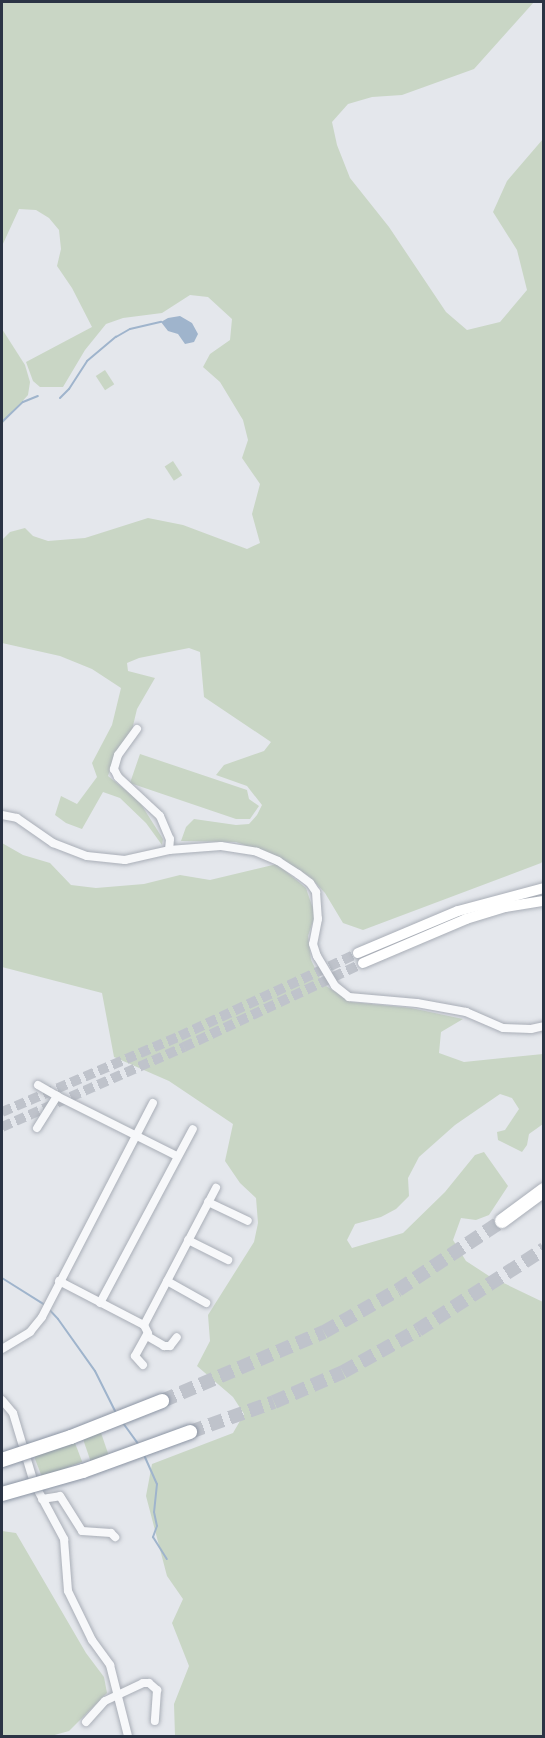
<!DOCTYPE html>
<style>
body{margin:0}
#map{position:relative;width:545px;height:1738px;overflow:hidden;background:#e4e7ec;font-family:"Work Sans",sans-serif}
div>[style]{position:absolute}
.green>*{inset:0;background:#c9d6c5;transform-origin:0 0}
.water>*{inset:0;background:#9fb4cc}
.stream>*{height:2px;margin:-1px;padding:0 1px;transform-origin:1px;border-radius:1px;background:#9fb4cc}
.secondary-tunnel>*{height:10px;margin-top:-5px;transform-origin:0;background:repeating-linear-gradient(90deg,#bfc3cb 0 10px,transparent 0 15px)}
.motorway-tunnel>*{height:14px;margin-top:-7px;transform-origin:0;background:repeating-linear-gradient(90deg,#bfc3cb 0 14px,transparent 0 21px)}
.roads{filter:drop-shadow(0 0 2px #a9aeb7) drop-shadow(0 0 2px #a9aeb7)}
.minor>*{height:8px;margin:-4px;padding:0 4px;transform-origin:4px;border-radius:4px;background:#f7f8fa}
.secondary>*{height:10px;margin:-5px;padding:0 5px;transform-origin:5px;border-radius:5px;background:#fff}
.motorway>*{height:14px;margin:-7px;padding:0 7px;transform-origin:7px;border-radius:7px;background:#fff}
.bridges{filter:drop-shadow(0 0 2px #8b94a3) drop-shadow(0 0 2px #8b94a3)}
.motorway-bridge>*{height:14px;margin:-7px;padding:0 7px;transform-origin:7px;border-radius:7px;background:#fff}
span{translate:-50% -50%;white-space:nowrap;text-align:center;line-height:1.15;-webkit-text-stroke:4.5px #f4f6f9;paint-order:stroke}
.frame{position:absolute;inset:0;border:3px solid #2b3445;pointer-events:none}
</style>
<div id="map">
<div class="green">
<i style="clip-path:polygon(2px 2px,534px 2px,474px 69px,402px 95px,372px 97px,348px 104px,332px 122px,337px 145px,350px 178px,389px 227px,446px 312px,467px 330px,500px 322px,527px 290px,517px 250px,493px 212px,507px 181px,543px 139px,543px 861px,541px 863px,363px 930px,343px 923px,325px 893px,310px 877px,280px 858px,236px 842px,181px 841px,186px 827px,194px 819px,236px 825px,249px 824px,257px 815px,262px 805px,247px 786px,216px 775px,224px 765px,264px 751px,271px 742px,204px 697px,200px 652px,189px 648px,139px 658px,127px 663px,128px 671px,155px 678px,137px 709px,132px 730px,114px 758px,108px 776px,139px 801px,163px 839px,162px 845px,146px 823px,120px 798px,103px 792px,82px 829px,66px 823px,55px 815px,61px 796px,77px 804px,97px 777px,92px 763px,112px 725px,121px 688px,92px 669px,60px 656px,2px 643px,2px 540px,10px 532px,25px 528px,33px 536px,48px 541px,85px 538px,148px 518px,183px 525px,247px 549px,260px 543px,252px 514px,260px 484px,242px 458px,248px 440px,243px 420px,220px 382px,203px 367px,210px 354px,230px 340px,232px 319px,208px 297px,190px 295px,162px 313px,123px 318px,106px 324px,85px 350px,63px 387px,40px 387px,33px 381px,26px 362px,92px 327px,72px 288px,57px 266px,61px 249px,59px 230px,49px 218px,36px 210px,19px 209px,2px 246px)"></i>
<i style="clip-path:polygon(2px 329px,25px 365px,30px 382px,28px 395px,2px 424px)"></i>
<i style="left:105px;top:370px;width:17px;height:11px;rotate:57deg"></i>
<i style="left:173px;top:461px;width:17px;height:10px;rotate:57deg"></i>
<i style="clip-path:polygon(140px 754px,247px 790px,249px 799px,259px 806px,250px 819px,236px 819px,130px 783px)"></i>
<i style="clip-path:polygon(2px 843px,23px 855px,50px 863px,71px 885px,96px 888px,144px 884px,180px 875px,210px 880px,277px 864px,306px 888px,315px 915px,308px 936px,311px 960px,323px 984px,351px 1002px,411px 1008px,463px 1019px,441px 1032px,439px 1053px,464px 1062px,543px 1054px,543px 1124px,529px 1134px,527px 1145px,522px 1152px,498px 1140px,497px 1132px,505px 1130px,519px 1109px,512px 1098px,500px 1094px,455px 1125px,419px 1157px,408px 1178px,409px 1196px,396px 1209px,381px 1217px,355px 1224px,347px 1240px,352px 1248px,403px 1233px,445px 1192px,475px 1155px,484px 1152px,508px 1186px,489px 1215px,476px 1220px,461px 1218px,453px 1240px,466px 1261px,489px 1276px,543px 1302px,543px 1736px,175px 1736px,174px 1704px,189px 1666px,172px 1623px,183px 1599px,167px 1576px,146px 1496px,152px 1464px,233px 1433px,244px 1414px,233px 1397px,197px 1366px,210px 1341px,208px 1315px,254px 1242px,258px 1223px,256px 1198px,240px 1183px,225px 1161px,233px 1124px,169px 1081px,114px 1057px,102px 993px,2px 967px)"></i>
<i style="left:70px;top:1430px;width:34px;height:43px;rotate:69deg"></i>
<i style="left:100px;top:1430px;width:28px;height:19px;rotate:71deg"></i>
<i style="clip-path:polygon(2px 1531px,16px 1533px,86px 1653px,104px 1677px,107px 1693px,69px 1731px,51px 1736px,2px 1736px)"></i>
</div>
<div class="water">
<i style="clip-path:polygon(180px 316px,192px 323px,198px 334px,194px 342px,185px 344px,178px 334px,168px 331px,161px 322px,168px 318px)"></i>
</div>
<div class="stream">
<i style="left:60px;top:398px;width:13px;rotate:-45deg"></i>
<i style="left:69px;top:389px;width:33px;rotate:-57deg"></i>
<i style="left:87px;top:361px;width:38px;rotate:-40deg"></i>
<i style="left:116px;top:337px;width:16px;rotate:-30deg"></i>
<i style="left:130px;top:329px;width:32px;rotate:-13deg"></i>
<i style="left:2px;top:422px;width:29px;rotate:-44deg"></i>
<i style="left:23px;top:402px;width:16px;rotate:-22deg"></i>
<i style="left:2px;top:1278px;width:51px;rotate:32.1deg"></i>
<i style="left:45px;top:1305px;width:19px;rotate:47deg"></i>
<i style="left:58px;top:1319px;width:64px;rotate:54.6deg"></i>
<i style="left:95px;top:1371px;width:47px;rotate:63.4deg"></i>
<i style="left:123px;top:1423px;width:27px;rotate:54deg"></i>
<i style="left:144px;top:1455px;width:32px;rotate:66deg"></i>
<i style="left:157px;top:1484px;width:28px;rotate:96deg"></i>
<i style="left:154px;top:1512px;width:14px;rotate:78deg"></i>
<i style="left:157px;top:1526px;width:12px;rotate:110deg"></i>
<i style="left:153px;top:1537px;width:26px;rotate:58deg"></i>
</div>
<div class="secondary-tunnel">
<i style="left:2px;top:1112px;width:194px;rotate:-23.1deg"></i>
<i style="left:180px;top:1036px;width:196px;rotate:-25deg"></i>
<i style="left:2px;top:1127px;width:199px;rotate:-23.7deg"></i>
<i style="left:184px;top:1047px;width:198px;rotate:-25.1deg"></i>
</div>
<div class="motorway-tunnel">
<i style="left:162px;top:1401px;width:176px;rotate:-23.1deg"></i>
<i style="left:324px;top:1332px;width:85px;rotate:-29.6deg"></i>
<i style="left:398px;top:1290px;width:125px;rotate:-33.6deg"></i>
<i style="left:190px;top:1432px;width:89px;rotate:-19.7deg"></i>
<i style="left:274px;top:1402px;width:75px;rotate:-23.5deg"></i>
<i style="left:343px;top:1372px;width:86px;rotate:-29.2deg"></i>
<i style="left:418px;top:1330px;width:150px;rotate:-32.7deg"></i>
</div>
<div class="roads">
<div class="minor">
<i style="left:137px;top:729px;width:32px;rotate:126deg"></i>
<i style="left:118px;top:755px;width:15px;rotate:106deg"></i>
<i style="left:114px;top:769px;width:9px;rotate:63deg"></i>
<i style="left:118px;top:777px;width:57px;rotate:42.9deg"></i>
<i style="left:160px;top:816px;width:25px;rotate:67deg"></i>
<i style="left:170px;top:839px;width:11px;rotate:95deg"></i>
<i style="left:2px;top:815px;width:15px;rotate:11deg"></i>
<i style="left:17px;top:818px;width:44px;rotate:34.8deg"></i>
<i style="left:53px;top:843px;width:36px;rotate:21deg"></i>
<i style="left:87px;top:856px;width:38px;rotate:6deg"></i>
<i style="left:125px;top:860px;width:45px;rotate:-12.8deg"></i>
<i style="left:169px;top:850px;width:52px;rotate:-4.4deg"></i>
<i style="left:221px;top:846px;width:36px;rotate:9deg"></i>
<i style="left:257px;top:852px;width:23px;rotate:23deg"></i>
<i style="left:278px;top:861px;width:24px;rotate:33deg"></i>
<i style="left:298px;top:874px;width:15px;rotate:37deg"></i>
<i style="left:310px;top:883px;width:11px;rotate:56deg"></i>
<i style="left:316px;top:892px;width:27px;rotate:86deg"></i>
<i style="left:318px;top:919px;width:25px;rotate:101deg"></i>
<i style="left:313px;top:944px;width:13px;rotate:72deg"></i>
<i style="left:317px;top:956px;width:35px;rotate:59deg"></i>
<i style="left:335px;top:986px;width:18px;rotate:38deg"></i>
<i style="left:349px;top:997px;width:68px;rotate:5deg"></i>
<i style="left:417px;top:1003px;width:50px;rotate:10.4deg"></i>
<i style="left:466px;top:1012px;width:40px;rotate:23.4deg"></i>
<i style="left:503px;top:1028px;width:28px;rotate:2deg"></i>
<i style="left:531px;top:1029px;width:13px;rotate:-13deg"></i>
<i style="left:38px;top:1085px;width:22px;rotate:30deg"></i>
<i style="left:37px;top:1128px;width:38px;rotate:-58deg"></i>
<i style="left:57px;top:1096px;width:134px;rotate:26.6deg"></i>
<i style="left:208px;top:1202px;width:44px;rotate:25.4deg"></i>
<i style="left:188px;top:1240px;width:45px;rotate:26.6deg"></i>
<i style="left:59px;top:1281px;width:96px;rotate:27.4deg"></i>
<i style="left:144px;top:1325px;width:155px;rotate:-62.3deg"></i>
<i style="left:167px;top:1281px;width:45px;rotate:29.4deg"></i>
<i style="left:100px;top:1303px;width:197px;rotate:-61.9deg"></i>
<i style="left:147px;top:1336px;width:20px;rotate:30deg"></i>
<i style="left:164px;top:1346px;width:6px"></i>
<i style="left:170px;top:1346px;width:11px;rotate:-52deg"></i>
<i style="left:2px;top:1349px;width:33px;rotate:-31deg"></i>
<i style="left:30px;top:1332px;width:19px;rotate:-51deg"></i>
<i style="left:42px;top:1317px;width:241px;rotate:-62.6deg"></i>
<i style="left:143px;top:1365px;width:12px;rotate:-132deg"></i>
<i style="left:135px;top:1356px;width:26px;rotate:-61deg"></i>
<i style="left:148px;top:1333px;width:9px;rotate:-117deg"></i>
<i style="left:2px;top:1400px;width:17px;rotate:50deg"></i>
<i style="left:13px;top:1413px;width:73px;rotate:73.3deg"></i>
<i style="left:34px;top:1483px;width:64px;rotate:61.8deg"></i>
<i style="left:64px;top:1539px;width:52px;rotate:85.6deg"></i>
<i style="left:68px;top:1591px;width:55px;rotate:63.9deg"></i>
<i style="left:92px;top:1640px;width:31px;rotate:54deg"></i>
<i style="left:110px;top:1665px;width:73px;rotate:75.8deg"></i>
<i style="left:42px;top:1499px;width:18px;rotate:-9deg"></i>
<i style="left:60px;top:1496px;width:41px;rotate:57.8deg"></i>
<i style="left:82px;top:1531px;width:29px;rotate:4deg"></i>
<i style="left:111px;top:1533px;width:6px;rotate:45deg"></i>
<i style="left:86px;top:1722px;width:28px;rotate:-48deg"></i>
<i style="left:105px;top:1701px;width:42px;rotate:-25.3deg"></i>
<i style="left:143px;top:1683px;width:6px"></i>
<i style="left:149px;top:1683px;width:11px;rotate:41deg"></i>
<i style="left:157px;top:1690px;width:31px;rotate:94deg"></i>
</div>
<div class="secondary">
<i style="left:358px;top:953px;width:108px;rotate:-22.8deg"></i>
<i style="left:458px;top:911px;width:89px;rotate:-15deg"></i>
<i style="left:363px;top:963px;width:112px;rotate:-23.1deg"></i>
<i style="left:466px;top:919px;width:41px;rotate:-17.1deg"></i>
<i style="left:505px;top:907px;width:39px;rotate:-9deg"></i>
</div>
<div class="motorway">
<i style="left:502px;top:1221px;width:52px;rotate:-36.4deg"></i>
</div>
</div>
<div class="bridges">
<div class="motorway-bridge">
<i style="left:2px;top:1460px;width:73px;rotate:-18.4deg"></i>
<i style="left:71px;top:1437px;width:98px;rotate:-21.6deg"></i>
<i style="left:2px;top:1494px;width:84px;rotate:-15.9deg"></i>
<i style="left:83px;top:1471px;width:114px;rotate:-20deg"></i>
</div>
</div>
<div class="frame"></div>
</div>
